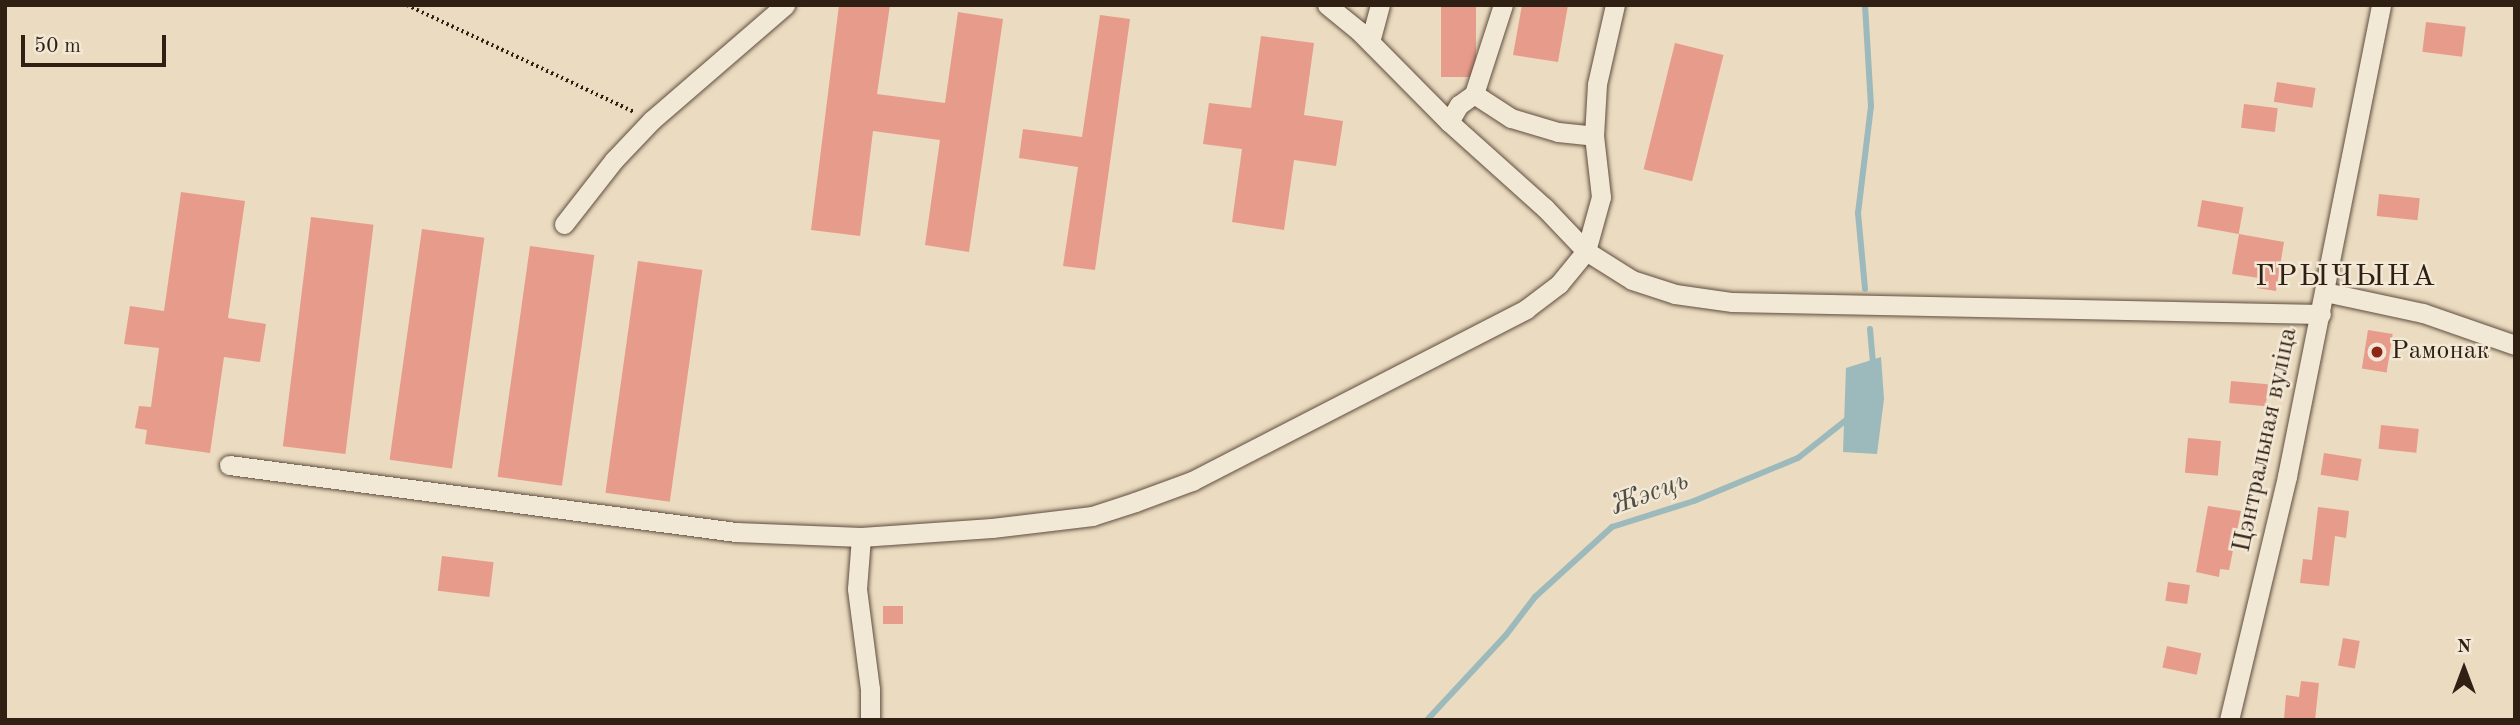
<!DOCTYPE html>
<meta charset="utf-8">
<style>
body{margin:0}
#map{position:relative;width:2520px;height:725px;overflow:hidden;background:#ebdbc0;font-family:"Old Standard TT",serif}
div>[style]{position:absolute}
.water>*{inset:0;background:#9cb9bc}
.stream>*{height:6px;margin:-3px;padding:0 3px;transform-origin:3px;border-radius:3px;background:#9cb9bc}
.building>*{inset:0;background:#e79b8b;transform-origin:0 0}
.path>*{height:3.5px;margin-top:-1.75px;transform-origin:0;background:repeating-linear-gradient(90deg,#301f13 0 2px,transparent 0 5.5px)}
.roads{filter:drop-shadow(0 0 2px #5f4e3e) drop-shadow(0 0 2px #5f4e3e)}
.minor>*{height:19px;margin:-9.5px;padding:0 9.5px;transform-origin:9.5px;border-radius:9.5px;background:#f2e8d6}
.dots>*{width:19px;height:19px;translate:-50% -50%;box-sizing:border-box;border:4px solid #f2e8d6;border-radius:50%}
span{translate:-50% -50%;white-space:nowrap;text-align:center;line-height:1.15;-webkit-text-stroke:5px #f2e8d6;paint-order:stroke}
.poi-label{font-size:26px;color:#301f13}
.left{translate:0 -50%;text-align:left}
.street-label{font-size:26px;color:#301f13}
.water-label{font-size:28px;color:#504d46;font-style:italic}
.quarter-label{font-size:30px;color:#301f13;letter-spacing:2px}
.frame{position:absolute;inset:0;border:7px solid #301f13;pointer-events:none}
.north{position:absolute;left:2429px;top:634px;width:70px;height:70px;-webkit-text-stroke:5px #f2e8d6;paint-order:stroke;rotate:0deg;font-size:19px;font-weight:700;line-height:28px;text-align:center;color:#301f13}
.north::after{content:'';display:block;margin:auto;width:24px;height:32px;background:#301f13;clip-path:polygon(50% 0,100% 100%,50% 72%,0 100%)}
.scale{position:absolute;left:21px;top:35px;width:145px;height:32px;box-sizing:border-box;border:4px solid #301f13;border-top:0;padding-left:9px;font-size:21px;line-height:24px;white-space:nowrap;color:#301f13;-webkit-text-stroke:5px #f2e8d6;paint-order:stroke}
</style>
<div id="map">
<div class="water">
<i style="clip-path:polygon(1881px 357px,1884px 399px,1877px 454px,1843px 452px,1846px 368px)"></i>
</div>
<div class="stream">
<i style="left:1865px;top:5px;width:101px;rotate:86.6deg"></i>
<i style="left:1871px;top:106px;width:108px;rotate:96.9deg"></i>
<i style="left:1858px;top:213px;width:76px;rotate:84.7deg"></i>
<i style="left:1870px;top:329px;width:37px;rotate:85deg"></i>
<i style="left:1427px;top:720px;width:116px;rotate:-47.1deg"></i>
<i style="left:1506px;top:635px;width:48px;rotate:-52.7deg"></i>
<i style="left:1535px;top:597px;width:104px;rotate:-42.3deg"></i>
<i style="left:1612px;top:527px;width:86px;rotate:-17.6deg"></i>
<i style="left:1694px;top:501px;width:113px;rotate:-22.5deg"></i>
<i style="left:1798px;top:458px;width:66px;rotate:-38.3deg"></i>
</div>
<div class="building">
<i style="clip-path:polygon(839px 5px,890px 5px,877px 94px,945px 103px,958px 12px,1003px 19px,969px 252px,925px 245px,940px 140px,873px 131px,860px 236px,811px 230px)"></i>
<i style="left:1441px;top:5px;width:35px;height:72px"></i>
<i style="clip-path:polygon(1522px 5px,1568px 5px,1558px 62px,1513px 55px)"></i>
<i style="clip-path:polygon(1100px 15px,1130px 19px,1095px 270px,1063px 266px,1078px 167px,1019px 158px,1023px 129px,1082px 137px)"></i>
<i style="left:2426px;top:22px;width:40px;height:30px;rotate:7deg"></i>
<i style="clip-path:polygon(1261px 36px,1314px 43px,1304px 115px,1343px 121px,1336px 166px,1294px 160px,1284px 230px,1232px 222px,1242px 149px,1203px 144px,1209px 103px,1251px 108px)"></i>
<i style="left:1675px;top:43px;width:50px;height:130px;rotate:14deg"></i>
<i style="left:2277px;top:82px;width:39px;height:20px;rotate:9deg"></i>
<i style="left:2244px;top:104px;width:34px;height:24px;rotate:7deg"></i>
<i style="clip-path:polygon(181px 192px,245px 201px,228px 318px,266px 324px,260px 362px,224px 357px,210px 453px,145px 444px,147px 430px,135px 428px,139px 406px,151px 407px,159px 348px,124px 344px,130px 306px,164px 311px)"></i>
<i style="left:2379px;top:194px;width:41px;height:22px;rotate:6deg"></i>
<i style="left:2202px;top:200px;width:42px;height:27px;rotate:10deg"></i>
<i style="left:311px;top:217px;width:63px;height:231px;rotate:7deg"></i>
<i style="left:422px;top:229px;width:63px;height:233px;rotate:8deg"></i>
<i style="clip-path:polygon(2239px 234px,2284px 242px,2276px 291px,2257px 288px,2259px 278px,2232px 274px)"></i>
<i style="left:530px;top:246px;width:65px;height:233px;rotate:8deg"></i>
<i style="left:638px;top:261px;width:65px;height:234px;rotate:8deg"></i>
<i style="left:2368px;top:330px;width:25px;height:39px;rotate:9deg"></i>
<i style="left:2231px;top:381px;width:37px;height:22px;rotate:5deg"></i>
<i style="left:2381px;top:425px;width:38px;height:24px;rotate:6deg"></i>
<i style="left:2188px;top:438px;width:33px;height:35px;rotate:5deg"></i>
<i style="left:2324px;top:453px;width:38px;height:22px;rotate:9deg"></i>
<i style="clip-path:polygon(2208px 506px,2241px 511px,2229px 570px,2220px 569px,2219px 577px,2196px 572px)"></i>
<i style="clip-path:polygon(2318px 507px,2349px 511px,2346px 538px,2335px 536px,2329px 586px,2300px 583px,2303px 559px,2312px 560px)"></i>
<i style="left:442px;top:556px;width:52px;height:35px;rotate:7deg"></i>
<i style="left:2168px;top:582px;width:22px;height:19px;rotate:8deg"></i>
<i style="left:883px;top:606px;width:20px;height:18px"></i>
<i style="left:2343px;top:638px;width:17px;height:28px;rotate:10deg"></i>
<i style="left:2167px;top:646px;width:35px;height:22px;rotate:12deg"></i>
<i style="clip-path:polygon(2301px 681px,2319px 683px,2315px 720px,2284px 719px,2286px 695px,2299px 697px)"></i>
</div>
<div class="path">
<i style="left:407px;top:5px;width:251px;rotate:25.2deg"></i>
</div>
<div class="roads">
<div class="minor">
<i style="left:1327px;top:5px;width:41px;rotate:39.1deg"></i>
<i style="left:1359px;top:31px;width:128px;rotate:45.3deg"></i>
<i style="left:1449px;top:122px;width:129px;rotate:41.9deg"></i>
<i style="left:1545px;top:208px;width:59px;rotate:46.4deg"></i>
<i style="left:1586px;top:251px;width:54px;rotate:32.2deg"></i>
<i style="left:1632px;top:280px;width:45px;rotate:18deg"></i>
<i style="left:1675px;top:294px;width:58px;rotate:8deg"></i>
<i style="left:1732px;top:302px;width:589px;rotate:1.17deg"></i>
<i style="left:1370px;top:42px;width:38px;rotate:-75deg"></i>
<i style="left:1474px;top:94px;width:94px;rotate:-72deg"></i>
<i style="left:1449px;top:122px;width:20px;rotate:-60deg"></i>
<i style="left:1459px;top:105px;width:19px;rotate:-36deg"></i>
<i style="left:1474px;top:94px;width:44px;rotate:33deg"></i>
<i style="left:1511px;top:118px;width:49px;rotate:16.6deg"></i>
<i style="left:1558px;top:132px;width:36px;rotate:6deg"></i>
<i style="left:564px;top:224px;width:81px;rotate:-52deg"></i>
<i style="left:614px;top:160px;width:55px;rotate:-46.5deg"></i>
<i style="left:652px;top:120px;width:176px;rotate:-40.8deg"></i>
<i style="left:2325px;top:292px;width:100px;rotate:12.1deg"></i>
<i style="left:2423px;top:313px;width:97px;rotate:19.2deg"></i>
<i style="left:229px;top:465px;width:511px;rotate:7.53deg"></i>
<i style="left:736px;top:532px;width:125px;rotate:2.3deg"></i>
<i style="left:861px;top:537px;width:131px;rotate:-3.9deg"></i>
<i style="left:992px;top:528px;width:101px;rotate:-6.8deg"></i>
<i style="left:1092px;top:516px;width:45px;rotate:-18deg"></i>
<i style="left:1135px;top:502px;width:61px;rotate:-20.2deg"></i>
<i style="left:1192px;top:481px;width:376px;rotate:-27.2deg"></i>
<i style="left:1526px;top:309px;width:41px;rotate:-37.1deg"></i>
<i style="left:1559px;top:284px;width:43px;rotate:-50.7deg"></i>
<i style="left:1586px;top:251px;width:56px;rotate:-74.5deg"></i>
<i style="left:1601px;top:197px;width:61px;rotate:-96.5deg"></i>
<i style="left:1594px;top:136px;width:52px;rotate:-86.7deg"></i>
<i style="left:1597px;top:84px;width:81px;rotate:-77.2deg"></i>
<i style="left:861px;top:537px;width:52px;rotate:94.4deg"></i>
<i style="left:857px;top:589px;width:101px;rotate:82.6deg"></i>
<i style="left:870px;top:689px;width:31px;rotate:90deg"></i>
<i style="left:2229px;top:720px;width:251px;rotate:-76.6deg"></i>
<i style="left:2287px;top:476px;width:480px;rotate:-78.7deg"></i>
</div>
</div>
<div class="dots">
<i style="left:2377px;top:352px;background:#8f2418"></i>
</div>
<div class="poi-label">
<span class="left" style="left:2391px;top:352px">Рамонак</span>
</div>
<div class="street-label">
<span style="left:2266px;top:440px;rotate:-78deg">Цэнтральная вуліца</span>
</div>
<div class="water-label">
<span style="left:1650px;top:494px;rotate:-20deg">Жэсць</span>
</div>
<div class="quarter-label">
<span style="left:2346px;top:277px">ГРЫЧЫНА</span>
</div>
<div class="frame"></div>
<div class="north">N</div>
<div class="scale">50 m</div>
</div>
